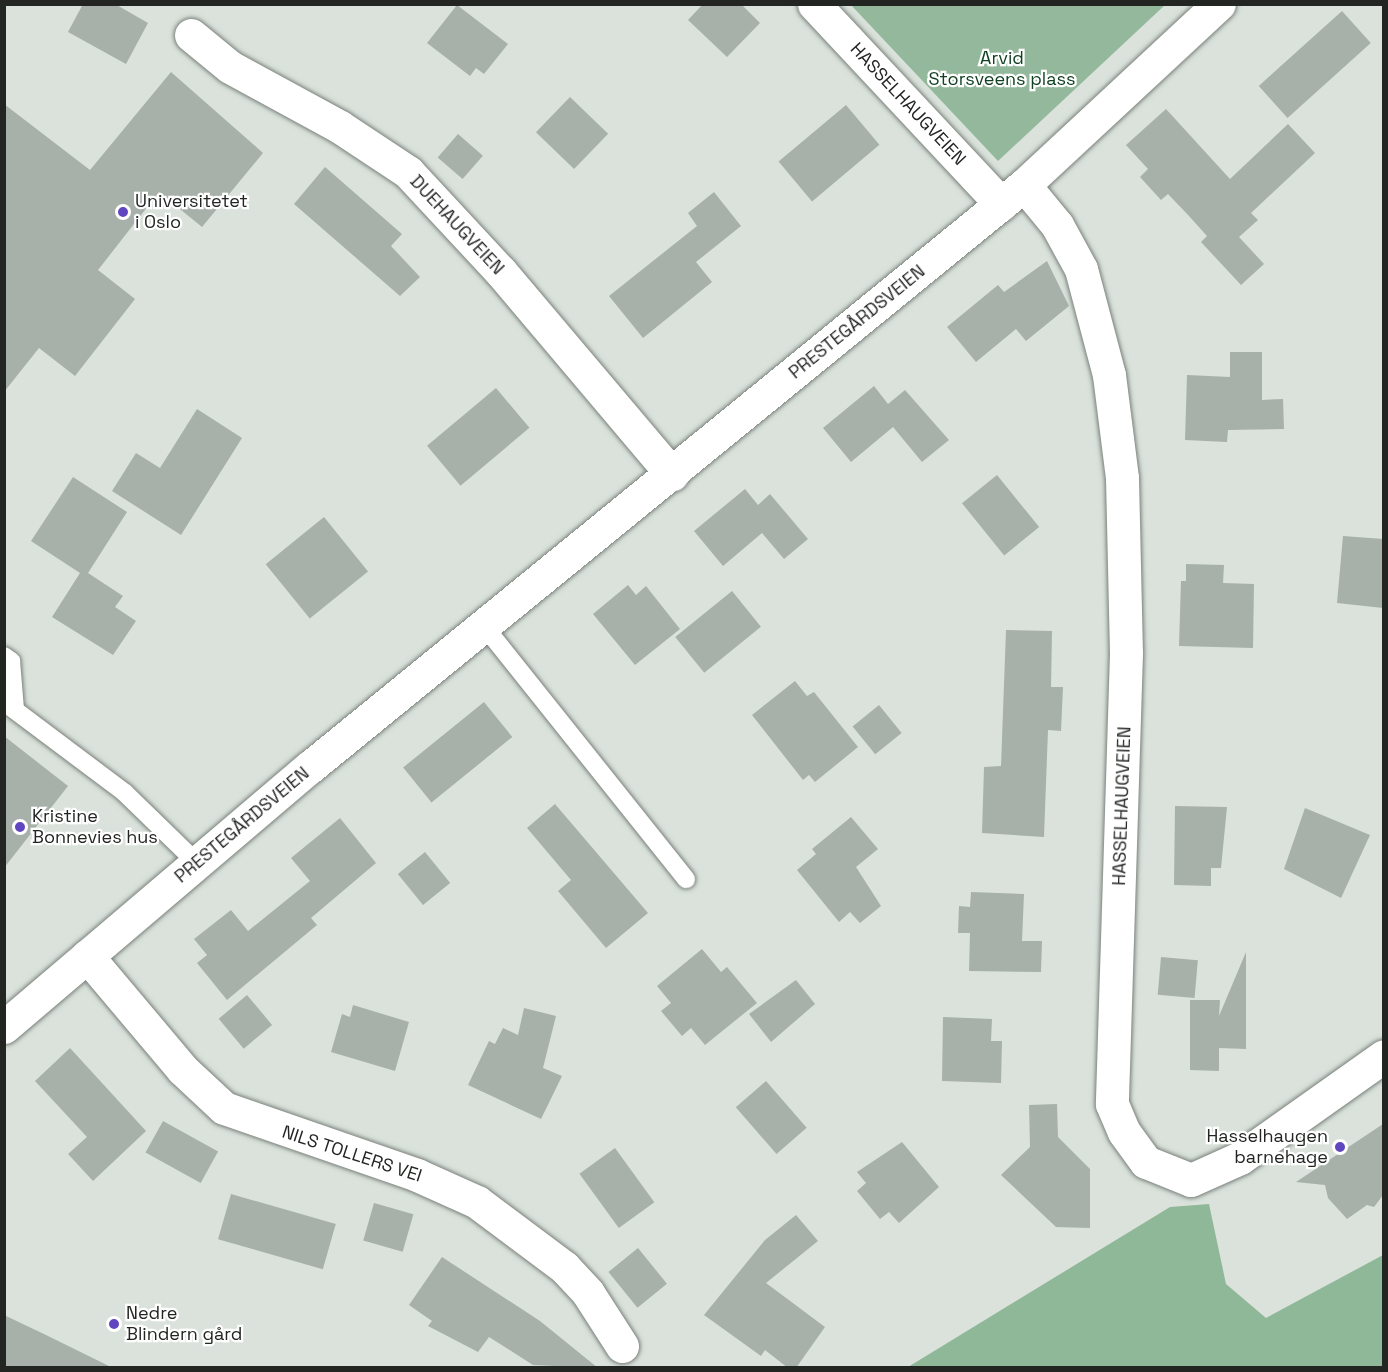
<!DOCTYPE html>
<meta charset="utf-8">
<style>
body{margin:0}
#map{position:relative;width:1388px;height:1372px;overflow:hidden;background:#dae2db;font-family:"Space Grotesk",sans-serif}
div>[style]{position:absolute}
.green>*{inset:0;background:#93b89b}
.forest>*{inset:0;background:#8fb898}
.building>*{inset:0;background:#a8b0aa;transform-origin:0 0}
.roads{filter:drop-shadow(0 0 2px #7a817b) drop-shadow(0 0 2px #7a817b)}
.service>*{height:18px;margin:-9px;padding:0 9px;transform-origin:9px;border-radius:9px;background:#fff}
.minor>*{height:33px;margin:-16.5px;padding:0 16.5px;transform-origin:16.5px;border-radius:16.5px;background:#fff}
.tertiary>*{height:33px;margin:-16.5px;padding:0 16.5px;transform-origin:16.5px;border-radius:16.5px;background:#fff}
.dots>*{width:16px;height:16px;translate:-50% -50%;box-sizing:border-box;border:3px solid #fff;border-radius:50%}
span{translate:-50% -50%;white-space:nowrap;text-align:center;line-height:1.15;-webkit-text-stroke:4.5px #fff;paint-order:stroke}
.park-label{font-size:18px;color:#114122}
.street-label{font-size:18px;color:#222522}
.poi-label{font-size:18px;color:#222522}
.left{translate:0 -50%;text-align:left}
.right{translate:-100% -50%;text-align:right}
.frame{position:absolute;inset:0;border:6px solid #222522;pointer-events:none}
</style>
<div id="map">
<div class="green">
<i style="clip-path:polygon(851px 5px,1165px 5px,998px 161px)"></i>
</div>
<div class="forest">
<i style="clip-path:polygon(1209px 1204px,1226px 1284px,1266px 1318px,1383px 1255px,1383px 1367px,908px 1367px,1170px 1207px)"></i>
</div>
<div class="building">
<i style="clip-path:polygon(83px 4px,115px 4px,148px 23px,126px 64px,68px 32px)"></i>
<i style="clip-path:polygon(703px 4px,741px 4px,760px 23px,727px 57px,688px 20px)"></i>
<i style="clip-path:polygon(457px 5px,508px 44px,484px 74px,476px 68px,470px 76px,427px 43px)"></i>
<i style="left:1342px;top:11px;width:43px;height:112px;rotate:48deg"></i>
<i style="clip-path:polygon(171px 72px,263px 153px,202px 227px,159px 192px,98px 270px,135px 299px,75px 376px,39px 348px,4px 392px,4px 104px,90px 170px)"></i>
<i style="left:570px;top:97px;width:53px;height:49px;rotate:44deg"></i>
<i style="left:846px;top:105px;width:52px;height:88px;rotate:50deg"></i>
<i style="clip-path:polygon(1166px 109px,1230px 179px,1288px 124px,1315px 153px,1251px 213px,1258px 220px,1239px 237px,1264px 264px,1241px 285px,1201px 242px,1207px 236px,1189px 216px,1168px 194px,1161px 200px,1140px 177px,1148px 169px,1126px 145px)"></i>
<i style="left:458px;top:134px;width:33px;height:31px;rotate:41deg"></i>
<i style="clip-path:polygon(325px 167px,402px 234px,391px 246px,420px 277px,400px 296px,294px 204px)"></i>
<i style="clip-path:polygon(714px 192px,741px 226px,696px 262px,712px 282px,643px 338px,609px 296px,697px 226px,688px 213px)"></i>
<i style="clip-path:polygon(1047px 261px,1069px 306px,1026px 341px,1016px 329px,976px 362px,947px 327px,998px 285px,1004px 292px)"></i>
<i style="clip-path:polygon(1230px 352px,1262px 352px,1262px 400px,1283px 399px,1284px 429px,1228px 430px,1227px 442px,1185px 440px,1187px 375px,1230px 377px)"></i>
<i style="clip-path:polygon(874px 386px,888px 404px,905px 390px,949px 440px,922px 462px,893px 427px,851px 462px,823px 428px)"></i>
<i style="left:496px;top:388px;width:52px;height:90px;rotate:50deg"></i>
<i style="clip-path:polygon(197px 409px,242px 438px,181px 535px,112px 491px,136px 453px,160px 468px)"></i>
<i style="left:997px;top:475px;width:67px;height:45px;rotate:51deg"></i>
<i style="clip-path:polygon(73px 477px,127px 512px,88px 573px,123px 596px,115px 607px,136px 621px,113px 655px,52px 617px,80px 573px,31px 541px)"></i>
<i style="clip-path:polygon(745px 489px,758px 505px,770px 494px,808px 539px,784px 559px,762px 533px,723px 566px,694px 531px)"></i>
<i style="left:324px;top:517px;width:70px;height:75px;rotate:51deg"></i>
<i style="clip-path:polygon(1343px 536px,1383px 539px,1383px 608px,1337px 603px)"></i>
<i style="clip-path:polygon(1186px 564px,1224px 565px,1223px 583px,1254px 584px,1253px 648px,1179px 646px,1181px 581px,1186px 581px)"></i>
<i style="clip-path:polygon(628px 585px,636px 595px,646px 586px,680px 629px,635px 665px,593px 614px)"></i>
<i style="left:732px;top:591px;width:46px;height:73px;rotate:51deg"></i>
<i style="clip-path:polygon(1006px 630px,1052px 631px,1051px 687px,1063px 687px,1061px 731px,1048px 730px,1044px 837px,982px 833px,984px 767px,1001px 766px)"></i>
<i style="clip-path:polygon(795px 681px,807px 696px,814px 692px,858px 747px,815px 782px,809px 775px,803px 780px,752px 715px)"></i>
<i style="left:484px;top:702px;width:45px;height:104px;rotate:51deg"></i>
<i style="left:879px;top:705px;width:36px;height:34px;rotate:51deg"></i>
<i style="clip-path:polygon(4px 736px,68px 786px,4px 868px)"></i>
<i style="clip-path:polygon(555px 804px,648px 913px,606px 948px,558px 891px,571px 880px,527px 828px)"></i>
<i style="clip-path:polygon(1175px 806px,1227px 807px,1221px 868px,1211px 868px,1211px 886px,1174px 885px)"></i>
<i style="clip-path:polygon(1305px 808px,1370px 835px,1341px 898px,1284px 869px)"></i>
<i style="clip-path:polygon(851px 817px,878px 849px,856px 867px,881px 906px,860px 923px,850px 912px,839px 922px,797px 870px,816px 854px,812px 849px)"></i>
<i style="clip-path:polygon(340px 818px,376px 863px,311px 918px,317px 925px,227px 1000px,197px 963px,207px 955px,194px 939px,231px 910px,248px 931px,310px 881px,291px 858px)"></i>
<i style="left:425px;top:852px;width:40px;height:35px;rotate:51deg"></i>
<i style="clip-path:polygon(971px 892px,1024px 894px,1022px 941px,1042px 941px,1041px 972px,969px 971px,970px 933px,958px 933px,959px 906px,970px 907px)"></i>
<i style="clip-path:polygon(702px 949px,721px 972px,727px 967px,757px 1003px,705px 1045px,691px 1028px,682px 1036px,661px 1011px,671px 1003px,657px 986px)"></i>
<i style="clip-path:polygon(1246px 952px,1246px 1049px,1219px 1048px,1219px 1071px,1190px 1070px,1190px 1000px,1220px 1000px,1219px 1016px)"></i>
<i style="left:1161px;top:957px;width:37px;height:38px;rotate:5deg"></i>
<i style="clip-path:polygon(796px 980px,815px 1004px,771px 1042px,749px 1014px)"></i>
<i style="left:247px;top:995px;width:39px;height:37px;rotate:50deg"></i>
<i style="clip-path:polygon(353px 1005px,409px 1022px,395px 1071px,331px 1052px,342px 1014px,350px 1017px)"></i>
<i style="clip-path:polygon(524px 1008px,556px 1016px,543px 1068px,562px 1076px,541px 1119px,468px 1085px,489px 1041px,495px 1044px,503px 1028px,518px 1035px)"></i>
<i style="clip-path:polygon(943px 1017px,992px 1019px,991px 1041px,1002px 1041px,1001px 1083px,942px 1081px)"></i>
<i style="clip-path:polygon(70px 1048px,146px 1131px,93px 1181px,68px 1154px,87px 1137px,35px 1081px)"></i>
<i style="left:766px;top:1081px;width:62px;height:40px;rotate:49deg"></i>
<i style="clip-path:polygon(1057px 1104px,1058px 1137px,1090px 1169px,1090px 1228px,1056px 1227px,1001px 1175px,1030px 1147px,1029px 1105px)"></i>
<i style="left:163px;top:1121px;width:63px;height:36px;rotate:29deg"></i>
<i style="clip-path:polygon(1383px 1124px,1383px 1195px,1374px 1207px,1367px 1205px,1347px 1219px,1328px 1198px,1325px 1185px,1296px 1182px)"></i>
<i style="clip-path:polygon(902px 1142px,939px 1187px,899px 1223px,889px 1212px,880px 1219px,857px 1191px,866px 1183px,857px 1172px)"></i>
<i style="left:615px;top:1148px;width:67px;height:44px;rotate:54deg"></i>
<i style="left:231px;top:1194px;width:109px;height:47px;rotate:16deg"></i>
<i style="left:374px;top:1203px;width:41px;height:39px;rotate:16deg"></i>
<i style="clip-path:polygon(796px 1215px,818px 1241px,766px 1283px,825px 1327px,796px 1368px,788px 1368px,765px 1350px,761px 1356px,704px 1315px,765px 1240px)"></i>
<i style="left:638px;top:1248px;width:46px;height:38px;rotate:51deg"></i>
<i style="clip-path:polygon(442px 1257px,540px 1321px,598px 1368px,533px 1365px,489px 1337px,478px 1352px,428px 1326px,432px 1321px,409px 1305px)"></i>
<i style="clip-path:polygon(4px 1315px,46px 1335px,113px 1368px,4px 1368px)"></i>
</div>
<div class="roads">
<div class="service">
<i style="left:484px;top:626px;width:324px;rotate:51.4deg"></i>
<i style="left:4px;top:656px;width:9px;rotate:36deg"></i>
<i style="left:11px;top:661px;width:49px;rotate:85.3deg"></i>
<i style="left:4px;top:702px;width:151px;rotate:36.9deg"></i>
<i style="left:125px;top:793px;width:100px;rotate:44.2deg"></i>
</div>
<div class="minor">
<i style="left:814px;top:4px;width:274px;rotate:46.9deg"></i>
<i style="left:191px;top:35px;width:50px;rotate:39.4deg"></i>
<i style="left:230px;top:67px;width:125px;rotate:28.6deg"></i>
<i style="left:340px;top:127px;width:82px;rotate:33.5deg"></i>
<i style="left:408px;top:172px;width:137px;rotate:47.1deg"></i>
<i style="left:501px;top:272px;width:265px;rotate:49.8deg"></i>
<i style="left:1024px;top:185px;width:52px;rotate:50.5deg"></i>
<i style="left:1057px;top:225px;width:50px;rotate:61.4deg"></i>
<i style="left:1081px;top:269px;width:110px;rotate:75.2deg"></i>
<i style="left:1109px;top:375px;width:104px;rotate:82.8deg"></i>
<i style="left:1122px;top:478px;width:175px;rotate:88.7deg"></i>
<i style="left:1126px;top:653px;width:451px;rotate:91.8deg"></i>
<i style="left:1112px;top:1104px;width:30px;rotate:67deg"></i>
<i style="left:1124px;top:1132px;width:37px;rotate:54deg"></i>
<i style="left:1146px;top:1162px;width:48px;rotate:21.8deg"></i>
<i style="left:1191px;top:1180px;width:54px;rotate:-24.2deg"></i>
<i style="left:1240px;top:1158px;width:176px;rotate:-35.3deg"></i>
<i style="left:87px;top:956px;width:148px;rotate:49.9deg"></i>
<i style="left:182px;top:1069px;width:57px;rotate:42.9deg"></i>
<i style="left:224px;top:1108px;width:204px;rotate:19.1deg"></i>
<i style="left:417px;top:1175px;width:66px;rotate:24.2deg"></i>
<i style="left:477px;top:1202px;width:109px;rotate:36.8deg"></i>
<i style="left:564px;top:1267px;width:35px;rotate:47deg"></i>
<i style="left:588px;top:1293px;width:63px;rotate:57.3deg"></i>
</div>
<div class="tertiary">
<i style="left:4px;top:1027px;width:402px;rotate:-40.4deg"></i>
<i style="left:310px;top:767px;width:921px;rotate:-39.18deg"></i>
<i style="left:1024px;top:185px;width:266px;rotate:-42.9deg"></i>
</div>
</div>
<div class="dots">
<i style="left:123px;top:212px;background:#6147bf"></i>
<i style="left:20px;top:827px;background:#6147bf"></i>
<i style="left:1340px;top:1147px;background:#6147bf"></i>
<i style="left:114px;top:1324px;background:#6147bf"></i>
</div>
<div class="park-label">
<span style="left:1002px;top:69px">Arvid<br>Storsveens plass</span>
</div>
<div class="street-label">
<span style="left:908px;top:104px;rotate:47deg">HASSELHAUGVEIEN</span>
<span style="left:457px;top:225px;rotate:47deg">DUEHAUGVEIEN</span>
<span style="left:857px;top:322px;rotate:-39deg">PRESTEGÅRDSVEIEN</span>
<span style="left:1122px;top:806px;rotate:-88deg">HASSELHAUGVEIEN</span>
<span style="left:242px;top:825px;rotate:-40deg">PRESTEGÅRDSVEIEN</span>
<span style="left:352px;top:1154px;rotate:18deg">NILS TOLLERS VEI</span>
</div>
<div class="poi-label">
<span class="left" style="left:135px;top:212px">Universitetet<br>i Oslo</span>
<span class="left" style="left:32px;top:827px">Kristine<br>Bonnevies hus</span>
<span class="right" style="left:1328px;top:1147px">Hasselhaugen<br>barnehage</span>
<span class="left" style="left:126px;top:1324px">Nedre<br>Blindern gård</span>
</div>
<div class="frame"></div>
</div>
